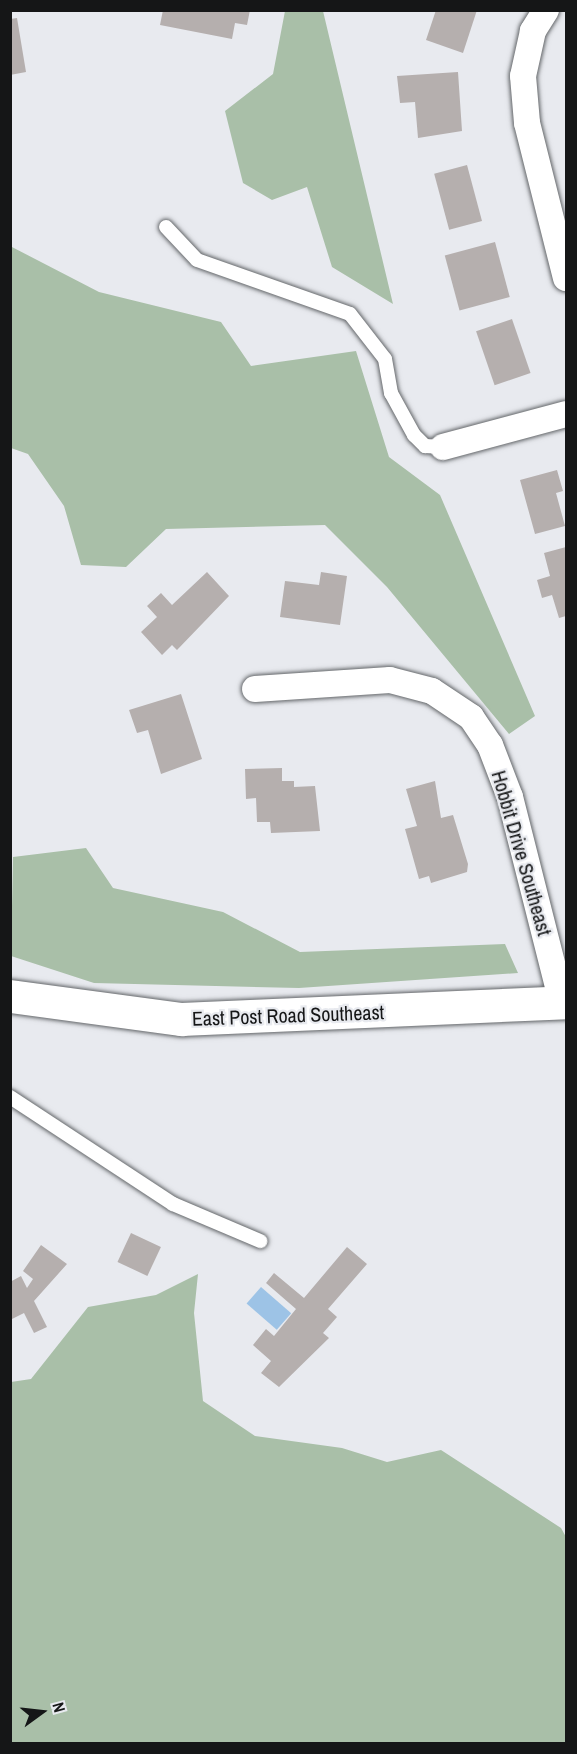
<!DOCTYPE html>
<style>
body{margin:0}
#map{position:relative;width:577px;height:1754px;overflow:hidden;background:#e8eaef;font-family:"Archivo Narrow",sans-serif}
div>[style]{position:absolute}
.green>*{inset:0;background:#a9bfa8}
.water>*{inset:0;background:#9dc3e6;transform-origin:0 0}
.building>*{inset:0;background:#b5afae;transform-origin:0 0}
.roads{filter:drop-shadow(0 0 2px #64676a) drop-shadow(0 0 2px #64676a)}
.service>*{height:14px;margin:-7px;padding:0 7px;transform-origin:7px;border-radius:7px;background:#fff}
.minor>*{height:26px;margin:-13px;padding:0 13px;transform-origin:13px;border-radius:13px;background:#fff}
.secondary>*{height:33px;margin:-16.5px;padding:0 16.5px;transform-origin:16.5px;border-radius:16.5px;background:#fff}
span{translate:-50% -50%;white-space:nowrap;text-align:center;line-height:1.15;-webkit-text-stroke:4.5px #e8eaef;paint-order:stroke}
.street-label{font-size:20px;color:#151617}
.frame{position:absolute;inset:0;border:12px solid #151617;pointer-events:none}
.north{position:absolute;left:12px;top:1682px;width:60px;height:60px;-webkit-text-stroke:4px #e8eaef;paint-order:stroke;rotate:75deg;font-size:16px;font-weight:700;line-height:24px;text-align:center;color:#151617}
.north::after{content:'';display:block;margin:auto;width:21px;height:27px;background:#151617;clip-path:polygon(50% 0,100% 100%,50% 72%,0 100%)}
</style>
<div id="map">
<div class="green">
<i style="clip-path:polygon(285px 11px,323px 11px,393px 304px,332px 267px,307px 187px,272px 200px,243px 183px,225px 111px,273px 74px)"></i>
<i style="clip-path:polygon(10px 246px,99px 292px,221px 322px,251px 366px,356px 351px,389px 457px,440px 495px,535px 716px,509px 734px,387px 587px,325px 525px,166px 529px,126px 567px,81px 565px,64px 506px,28px 454px,11px 448px)"></i>
<i style="clip-path:polygon(86px 848px,113px 888px,223px 912px,300px 952px,505px 944px,518px 973px,299px 988px,94px 983px,11px 956px,13px 857px)"></i>
<i style="clip-path:polygon(198px 1274px,194px 1313px,203px 1401px,255px 1436px,342px 1448px,387px 1462px,441px 1450px,561px 1528px,566px 1537px,566px 1743px,11px 1743px,11px 1382px,31px 1379px,88px 1307px,156px 1295px)"></i>
</div>
<div class="water">
<i style="left:261px;top:1287px;width:40px;height:22px;rotate:41deg"></i>
</div>
<div class="building">
<i style="clip-path:polygon(163px 10px,250px 10px,247px 25px,235px 23px,232px 39px,160px 25px)"></i>
<i style="clip-path:polygon(436px 10px,477px 10px,463px 53px,426px 40px)"></i>
<i style="clip-path:polygon(17px 18px,26px 72px,10px 75px,10px 19px)"></i>
<i style="clip-path:polygon(458px 72px,462px 131px,418px 138px,415px 102px,400px 103px,397px 76px)"></i>
<i style="left:467px;top:165px;width:58px;height:34px;rotate:75deg"></i>
<i style="left:495px;top:242px;width:57px;height:52px;rotate:75deg"></i>
<i style="left:512px;top:319px;width:57px;height:38px;rotate:71deg"></i>
<i style="clip-path:polygon(557px 470px,563px 491px,556px 493px,565px 526px,535px 534px,520px 480px)"></i>
<i style="clip-path:polygon(566px 547px,566px 616px,559px 618px,552px 595px,542px 598px,537px 580px,550px 576px,544px 553px)"></i>
<i style="clip-path:polygon(207px 572px,229px 596px,177px 650px,172px 645px,162px 655px,141px 632px,157px 617px,147px 606px,161px 593px,172px 605px)"></i>
<i style="clip-path:polygon(321px 572px,347px 576px,340px 625px,280px 617px,285px 581px,319px 585px)"></i>
<i style="clip-path:polygon(181px 694px,202px 759px,161px 774px,148px 730px,137px 733px,129px 710px)"></i>
<i style="clip-path:polygon(282px 768px,282px 781px,294px 781px,294px 787px,315px 786px,320px 831px,271px 833px,270px 822px,257px 822px,256px 798px,246px 799px,245px 769px)"></i>
<i style="clip-path:polygon(435px 781px,441px 818px,453px 815px,468px 864px,467px 872px,431px 883px,429px 876px,419px 879px,405px 829px,417px 826px,406px 789px)"></i>
<i style="left:131px;top:1233px;width:33px;height:32px;rotate:25deg"></i>
<i style="clip-path:polygon(41px 1245px,67px 1264px,34px 1301px,47px 1327px,34px 1333px,24px 1313px,10px 1320px,10px 1282px,21px 1276px,27px 1288px,33px 1279px,23px 1271px)"></i>
<i style="clip-path:polygon(347px 1247px,367px 1264px,328px 1309px,337px 1317px,323px 1333px,329px 1338px,279px 1387px,261px 1373px,271px 1361px,253px 1345px,266px 1329px,274px 1336px,296px 1309px,266px 1283px,274px 1273px,304px 1298px)"></i>
</div>
<div class="roads">
<div class="service">
<i style="left:166px;top:227px;width:45px;rotate:46.8deg"></i>
<i style="left:197px;top:260px;width:162px;rotate:19.4deg"></i>
<i style="left:350px;top:314px;width:57px;rotate:52.1deg"></i>
<i style="left:385px;top:359px;width:35px;rotate:80deg"></i>
<i style="left:391px;top:393px;width:48px;rotate:61.3deg"></i>
<i style="left:414px;top:435px;width:16px;rotate:45deg"></i>
<i style="left:425px;top:446px;width:18px;rotate:3deg"></i>
<i style="left:10px;top:1097px;width:195px;rotate:33.3deg"></i>
<i style="left:173px;top:1204px;width:95px;rotate:23deg"></i>
</div>
<div class="minor">
<i style="left:546px;top:10px;width:25px;rotate:122deg"></i>
<i style="left:533px;top:31px;width:46px;rotate:102.5deg"></i>
<i style="left:523px;top:76px;width:47px;rotate:85.1deg"></i>
<i style="left:527px;top:123px;width:160px;rotate:75.9deg"></i>
<i style="left:443px;top:447px;width:127px;rotate:-15deg"></i>
<i style="left:255px;top:689px;width:135px;rotate:-3.8deg"></i>
<i style="left:390px;top:680px;width:43px;rotate:14.7deg"></i>
<i style="left:432px;top:691px;width:47px;rotate:33.7deg"></i>
<i style="left:471px;top:717px;width:34px;rotate:56deg"></i>
<i style="left:490px;top:745px;width:56px;rotate:69deg"></i>
<i style="left:510px;top:797px;width:211px;rotate:75.8deg"></i>
</div>
<div class="secondary">
<i style="left:10px;top:996px;width:173px;rotate:7.7deg"></i>
<i style="left:181px;top:1019px;width:385px;rotate:-2.5deg"></i>
</div>
</div>
<div class="street-label">
<span style="left:522px;top:853px;rotate:74deg">Hobbit Drive Southeast</span>
<span style="left:288px;top:1015px;rotate:-2deg">East Post Road Southeast</span>
</div>
<div class="frame"></div>
<div class="north">N</div>
</div>
